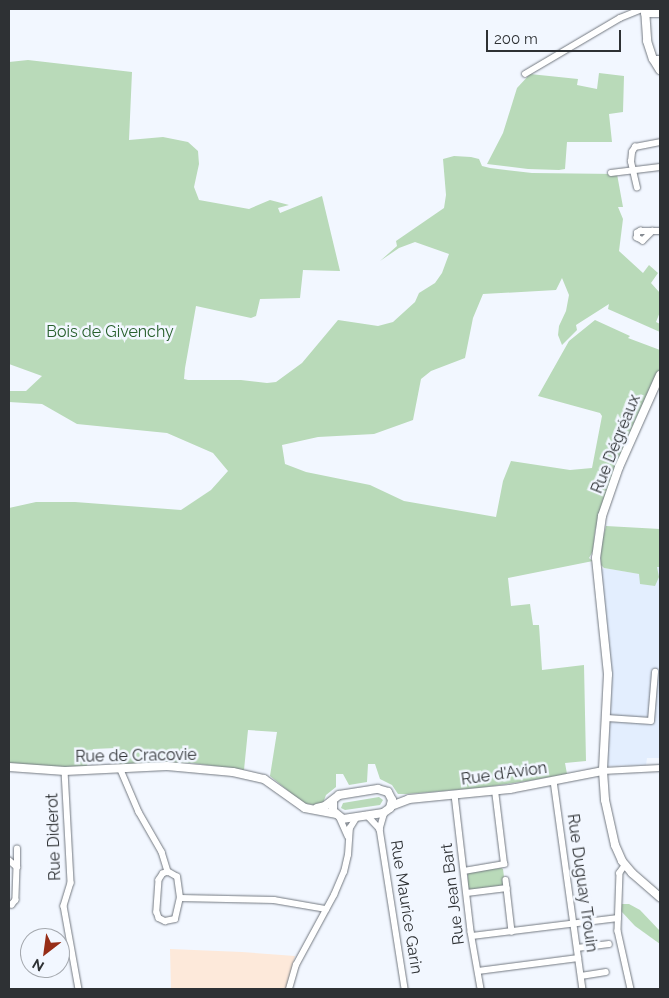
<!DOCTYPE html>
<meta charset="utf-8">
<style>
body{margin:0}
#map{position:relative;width:669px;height:998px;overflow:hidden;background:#f2f7ff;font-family:Raleway,sans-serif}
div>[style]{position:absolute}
.built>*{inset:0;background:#e3eefe}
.education>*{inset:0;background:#fde9da}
.green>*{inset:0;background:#b9dab9}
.roads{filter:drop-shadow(0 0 1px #737981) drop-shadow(0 0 1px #737981)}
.street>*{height:5.5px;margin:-2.75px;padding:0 2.75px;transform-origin:2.75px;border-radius:2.75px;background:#fff}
.secondary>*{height:8px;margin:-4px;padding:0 4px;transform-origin:4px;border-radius:4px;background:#fff}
span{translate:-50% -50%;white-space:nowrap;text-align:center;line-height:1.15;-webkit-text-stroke:5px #f2f7ff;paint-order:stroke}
.park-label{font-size:16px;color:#28602e}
.street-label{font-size:16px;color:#2e3134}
.frame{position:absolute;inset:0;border:10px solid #2e3134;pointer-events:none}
.north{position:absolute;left:20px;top:928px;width:50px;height:50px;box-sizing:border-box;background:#f2f7ff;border:1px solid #a4a8ae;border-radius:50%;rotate:210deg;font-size:14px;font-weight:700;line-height:20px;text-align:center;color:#2e3134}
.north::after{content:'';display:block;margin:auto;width:18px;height:22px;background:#962d17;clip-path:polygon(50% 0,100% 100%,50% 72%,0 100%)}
.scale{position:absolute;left:486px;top:30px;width:135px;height:22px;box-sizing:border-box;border:2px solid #2e3134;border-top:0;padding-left:6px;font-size:15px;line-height:18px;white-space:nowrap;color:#2e3134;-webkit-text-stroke:4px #f2f7ff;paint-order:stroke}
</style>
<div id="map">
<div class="built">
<i style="clip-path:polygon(657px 566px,660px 567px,660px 758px,647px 758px,646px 765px,606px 766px,608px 633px,601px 570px,604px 568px,640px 574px)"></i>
</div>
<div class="education">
<i style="clip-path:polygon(170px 949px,242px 952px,295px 956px,287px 989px,171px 989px)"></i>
</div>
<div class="green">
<i style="clip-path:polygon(28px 60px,132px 72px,129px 140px,163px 137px,188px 142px,198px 151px,199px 164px,194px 187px,199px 200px,249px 209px,270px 200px,289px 205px,278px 208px,280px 213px,322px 196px,340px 271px,303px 270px,300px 298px,260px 299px,256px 316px,251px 318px,196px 306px,185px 368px,184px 379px,188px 380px,241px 380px,267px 383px,276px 382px,302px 363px,338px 320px,378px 326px,393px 322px,415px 302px,419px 293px,435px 283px,442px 273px,449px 254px,415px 242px,399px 248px,380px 261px,397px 246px,396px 241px,444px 208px,446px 195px,443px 159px,454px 156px,471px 157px,479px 159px,482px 166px,490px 168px,532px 173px,617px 174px,623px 207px,618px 207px,623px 219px,619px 251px,643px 273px,649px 265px,658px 273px,651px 283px,660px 293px,660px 312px,656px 322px,660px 324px,660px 332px,608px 309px,609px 304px,576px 325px,577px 330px,562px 345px,558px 335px,559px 326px,566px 311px,569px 295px,562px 278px,556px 290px,483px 294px,473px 318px,465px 358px,431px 371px,421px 379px,413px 420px,374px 434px,318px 437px,282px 445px,285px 464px,306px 472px,370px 485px,404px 501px,496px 517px,503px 481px,511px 461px,570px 470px,592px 468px,602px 416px,600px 413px,538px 396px,569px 341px,595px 320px,630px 336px,628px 338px,660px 350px,660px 371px,635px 420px,609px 486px,595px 531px,593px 551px,589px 558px,593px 561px,508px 578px,511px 606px,530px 604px,533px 625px,539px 625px,542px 670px,584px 665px,586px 761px,565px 763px,567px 774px,534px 780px,479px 788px,406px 794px,398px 794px,392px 785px,380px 779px,375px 764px,368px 764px,367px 782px,349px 785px,343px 774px,336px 774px,336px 787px,326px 795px,323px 803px,314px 805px,303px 803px,270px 776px,277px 732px,248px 730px,244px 770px,192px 763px,119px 765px,116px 748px,93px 749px,86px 768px,60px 769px,9px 763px,9px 508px,36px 502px,75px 502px,181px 510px,211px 490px,228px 471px,213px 453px,167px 433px,77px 424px,42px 404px,9px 402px,9px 391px,26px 391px,42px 376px,9px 364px,9px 62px)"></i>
<i style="clip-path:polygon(599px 73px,624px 76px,623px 112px,609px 114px,612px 142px,567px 142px,565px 169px,559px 170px,528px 169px,487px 164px,503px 133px,517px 88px,530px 74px,578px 79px,577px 85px,597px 89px)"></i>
<i style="clip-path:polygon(606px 526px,660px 529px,660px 567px,657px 567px,659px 577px,655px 586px,640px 584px,639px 574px,604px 568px,601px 565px,600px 549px)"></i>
<i style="clip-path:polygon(379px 797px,383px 800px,380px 805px,345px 810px,341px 808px,343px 803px)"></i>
<i style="clip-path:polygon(501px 868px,503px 869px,505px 885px,470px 891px,468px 889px,468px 872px)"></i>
<i style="clip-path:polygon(621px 904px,629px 904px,640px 910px,660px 931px,660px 944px,635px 926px,621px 911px)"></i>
</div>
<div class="roads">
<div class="street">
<i style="left:653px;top:59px;width:7px"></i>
<i style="left:525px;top:74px;width:110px;rotate:-30.5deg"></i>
<i style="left:620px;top:18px;width:24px;rotate:-22deg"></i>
<i style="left:611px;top:173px;width:49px;rotate:-7deg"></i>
<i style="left:637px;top:188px;width:27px;rotate:-103deg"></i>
<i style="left:631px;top:162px;width:10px;rotate:-84deg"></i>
<i style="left:632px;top:152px;width:6px;rotate:-59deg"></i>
<i style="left:635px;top:147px;width:25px;rotate:-11deg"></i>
<i style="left:653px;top:231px;width:14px;rotate:135deg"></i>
<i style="left:643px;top:241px;width:7px;rotate:-153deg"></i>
<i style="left:637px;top:238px;width:5px;rotate:-90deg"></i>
<i style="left:637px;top:233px;width:4px;rotate:-34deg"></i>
<i style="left:640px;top:231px;width:20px"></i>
<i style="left:607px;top:718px;width:44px;rotate:3.9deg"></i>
<i style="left:651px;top:721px;width:49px;rotate:-85.3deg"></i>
<i style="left:121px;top:770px;width:46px;rotate:66.8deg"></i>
<i style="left:139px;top:812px;width:46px;rotate:60.1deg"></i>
<i style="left:162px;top:852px;width:21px;rotate:73deg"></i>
<i style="left:65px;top:771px;width:112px;rotate:86.9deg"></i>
<i style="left:71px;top:883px;width:24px;rotate:107deg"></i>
<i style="left:64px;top:906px;width:84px;rotate:79.8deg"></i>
<i style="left:603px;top:771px;width:57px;rotate:-3deg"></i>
<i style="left:554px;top:781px;width:210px;rotate:82.1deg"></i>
<i style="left:455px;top:795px;width:138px;rotate:83.3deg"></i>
<i style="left:471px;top:932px;width:58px;rotate:80deg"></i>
<i style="left:385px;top:812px;width:18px;rotate:106deg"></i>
<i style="left:380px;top:829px;width:162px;rotate:81.1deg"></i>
<i style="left:367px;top:815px;width:19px;rotate:47deg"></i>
<i style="left:340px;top:818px;width:20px;rotate:66deg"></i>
<i style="left:9px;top:860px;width:11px;rotate:41deg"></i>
<i style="left:17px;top:867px;width:33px;rotate:92deg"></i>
<i style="left:16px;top:900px;width:6px;rotate:129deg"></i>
<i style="left:12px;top:905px;width:3px;rotate:180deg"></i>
<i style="left:625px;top:866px;width:9px;rotate:126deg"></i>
<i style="left:620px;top:873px;width:58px;rotate:92deg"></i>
<i style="left:618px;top:931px;width:59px;rotate:77.4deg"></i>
<i style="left:17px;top:867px;width:18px;rotate:-90deg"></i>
<i style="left:464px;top:871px;width:41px;rotate:-9.9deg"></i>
<i style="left:504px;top:864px;width:74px;rotate:-97deg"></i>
<i style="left:506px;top:880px;width:52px;rotate:83.4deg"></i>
<i style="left:467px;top:893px;width:40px;rotate:-7.1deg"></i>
<i style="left:180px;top:898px;width:21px;rotate:-98deg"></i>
<i style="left:177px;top:877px;width:10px;rotate:-151deg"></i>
<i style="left:168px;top:872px;width:5px;rotate:158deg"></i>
<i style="left:163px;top:874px;width:7px;rotate:124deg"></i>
<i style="left:159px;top:880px;width:32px;rotate:94deg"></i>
<i style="left:157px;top:912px;width:6px;rotate:72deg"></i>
<i style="left:159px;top:918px;width:7px;rotate:27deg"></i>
<i style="left:165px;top:921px;width:10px;rotate:-11deg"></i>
<i style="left:175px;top:919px;width:22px;rotate:-77deg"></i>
<i style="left:180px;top:898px;width:94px;rotate:1.2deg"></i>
<i style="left:274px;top:900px;width:53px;rotate:9.8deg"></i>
<i style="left:472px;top:936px;width:147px;rotate:-7deg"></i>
<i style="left:577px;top:948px;width:32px;rotate:-7deg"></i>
<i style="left:478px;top:971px;width:101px;rotate:-7.4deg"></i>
<i style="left:581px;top:976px;width:25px;rotate:-9deg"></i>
<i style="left:289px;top:989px;width:25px;rotate:-74deg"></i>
<i style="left:296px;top:965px;width:80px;rotate:-61.5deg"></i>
<i style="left:334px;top:895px;width:25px;rotate:-67deg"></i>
<i style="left:344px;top:872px;width:17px;rotate:-77deg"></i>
<i style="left:348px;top:855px;width:27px;rotate:-86deg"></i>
<i style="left:350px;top:828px;width:13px;rotate:-58deg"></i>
</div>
<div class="secondary">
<i style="left:645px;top:9px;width:32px;rotate:86deg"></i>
<i style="left:647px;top:41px;width:19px;rotate:72deg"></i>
<i style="left:653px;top:59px;width:13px;rotate:58deg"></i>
<i style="left:645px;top:13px;width:15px"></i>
<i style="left:660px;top:375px;width:101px;rotate:114deg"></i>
<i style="left:619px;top:467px;width:52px;rotate:109.1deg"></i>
<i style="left:602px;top:516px;width:42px;rotate:98.1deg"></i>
<i style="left:596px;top:558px;width:117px;rotate:84.1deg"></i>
<i style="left:608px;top:674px;width:97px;rotate:93deg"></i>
<i style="left:603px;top:771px;width:29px;rotate:86deg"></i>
<i style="left:605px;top:800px;width:46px;rotate:77.5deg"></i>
<i style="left:615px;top:845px;width:17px;rotate:66deg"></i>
<i style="left:622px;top:861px;width:16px;rotate:50deg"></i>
<i style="left:632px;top:873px;width:37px;rotate:41deg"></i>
<i style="left:9px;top:767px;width:56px;rotate:4.1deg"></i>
<i style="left:65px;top:771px;width:102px;rotate:-2.8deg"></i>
<i style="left:167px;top:766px;width:66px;rotate:5.2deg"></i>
<i style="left:233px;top:772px;width:32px;rotate:13deg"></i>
<i style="left:264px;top:779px;width:50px;rotate:35.3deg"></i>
<i style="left:305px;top:808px;width:31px;rotate:11deg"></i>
<i style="left:391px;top:806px;width:19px;rotate:-21deg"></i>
<i style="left:409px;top:799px;width:101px;rotate:-5.7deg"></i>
<i style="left:510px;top:789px;width:95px;rotate:-11deg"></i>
<i style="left:317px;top:808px;width:8px;rotate:-14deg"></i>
<i style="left:325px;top:806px;width:18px;rotate:-38deg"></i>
<i style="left:339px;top:795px;width:39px;rotate:-9deg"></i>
<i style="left:378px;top:789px;width:10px;rotate:17deg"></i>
<i style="left:388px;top:792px;width:9px;rotate:63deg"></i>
<i style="left:392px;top:800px;width:8px;rotate:104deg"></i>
<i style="left:390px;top:808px;width:9px;rotate:144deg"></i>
<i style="left:383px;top:813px;width:40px;rotate:171.5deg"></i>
<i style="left:343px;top:819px;width:13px;rotate:-141deg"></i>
<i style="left:333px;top:811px;width:10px;rotate:-90deg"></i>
</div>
</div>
<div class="park-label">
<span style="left:110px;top:332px">Bois de Givenchy</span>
</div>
<div class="street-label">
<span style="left:616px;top:444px;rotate:-68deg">Rue Dégréaux</span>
<span style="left:136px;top:756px;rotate:-1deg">Rue de Cracovie</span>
<span style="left:504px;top:774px;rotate:-8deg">Rue d'Avion</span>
<span style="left:54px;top:837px;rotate:-92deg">Rue Diderot</span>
<span style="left:582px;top:883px;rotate:82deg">Rue Duguay Trouin</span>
<span style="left:453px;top:894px;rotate:-97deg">Rue Jean Bart</span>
<span style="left:406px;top:907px;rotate:81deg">Rue Maurice Garin</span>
</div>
<div class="frame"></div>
<div class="north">N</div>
<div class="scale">200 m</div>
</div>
